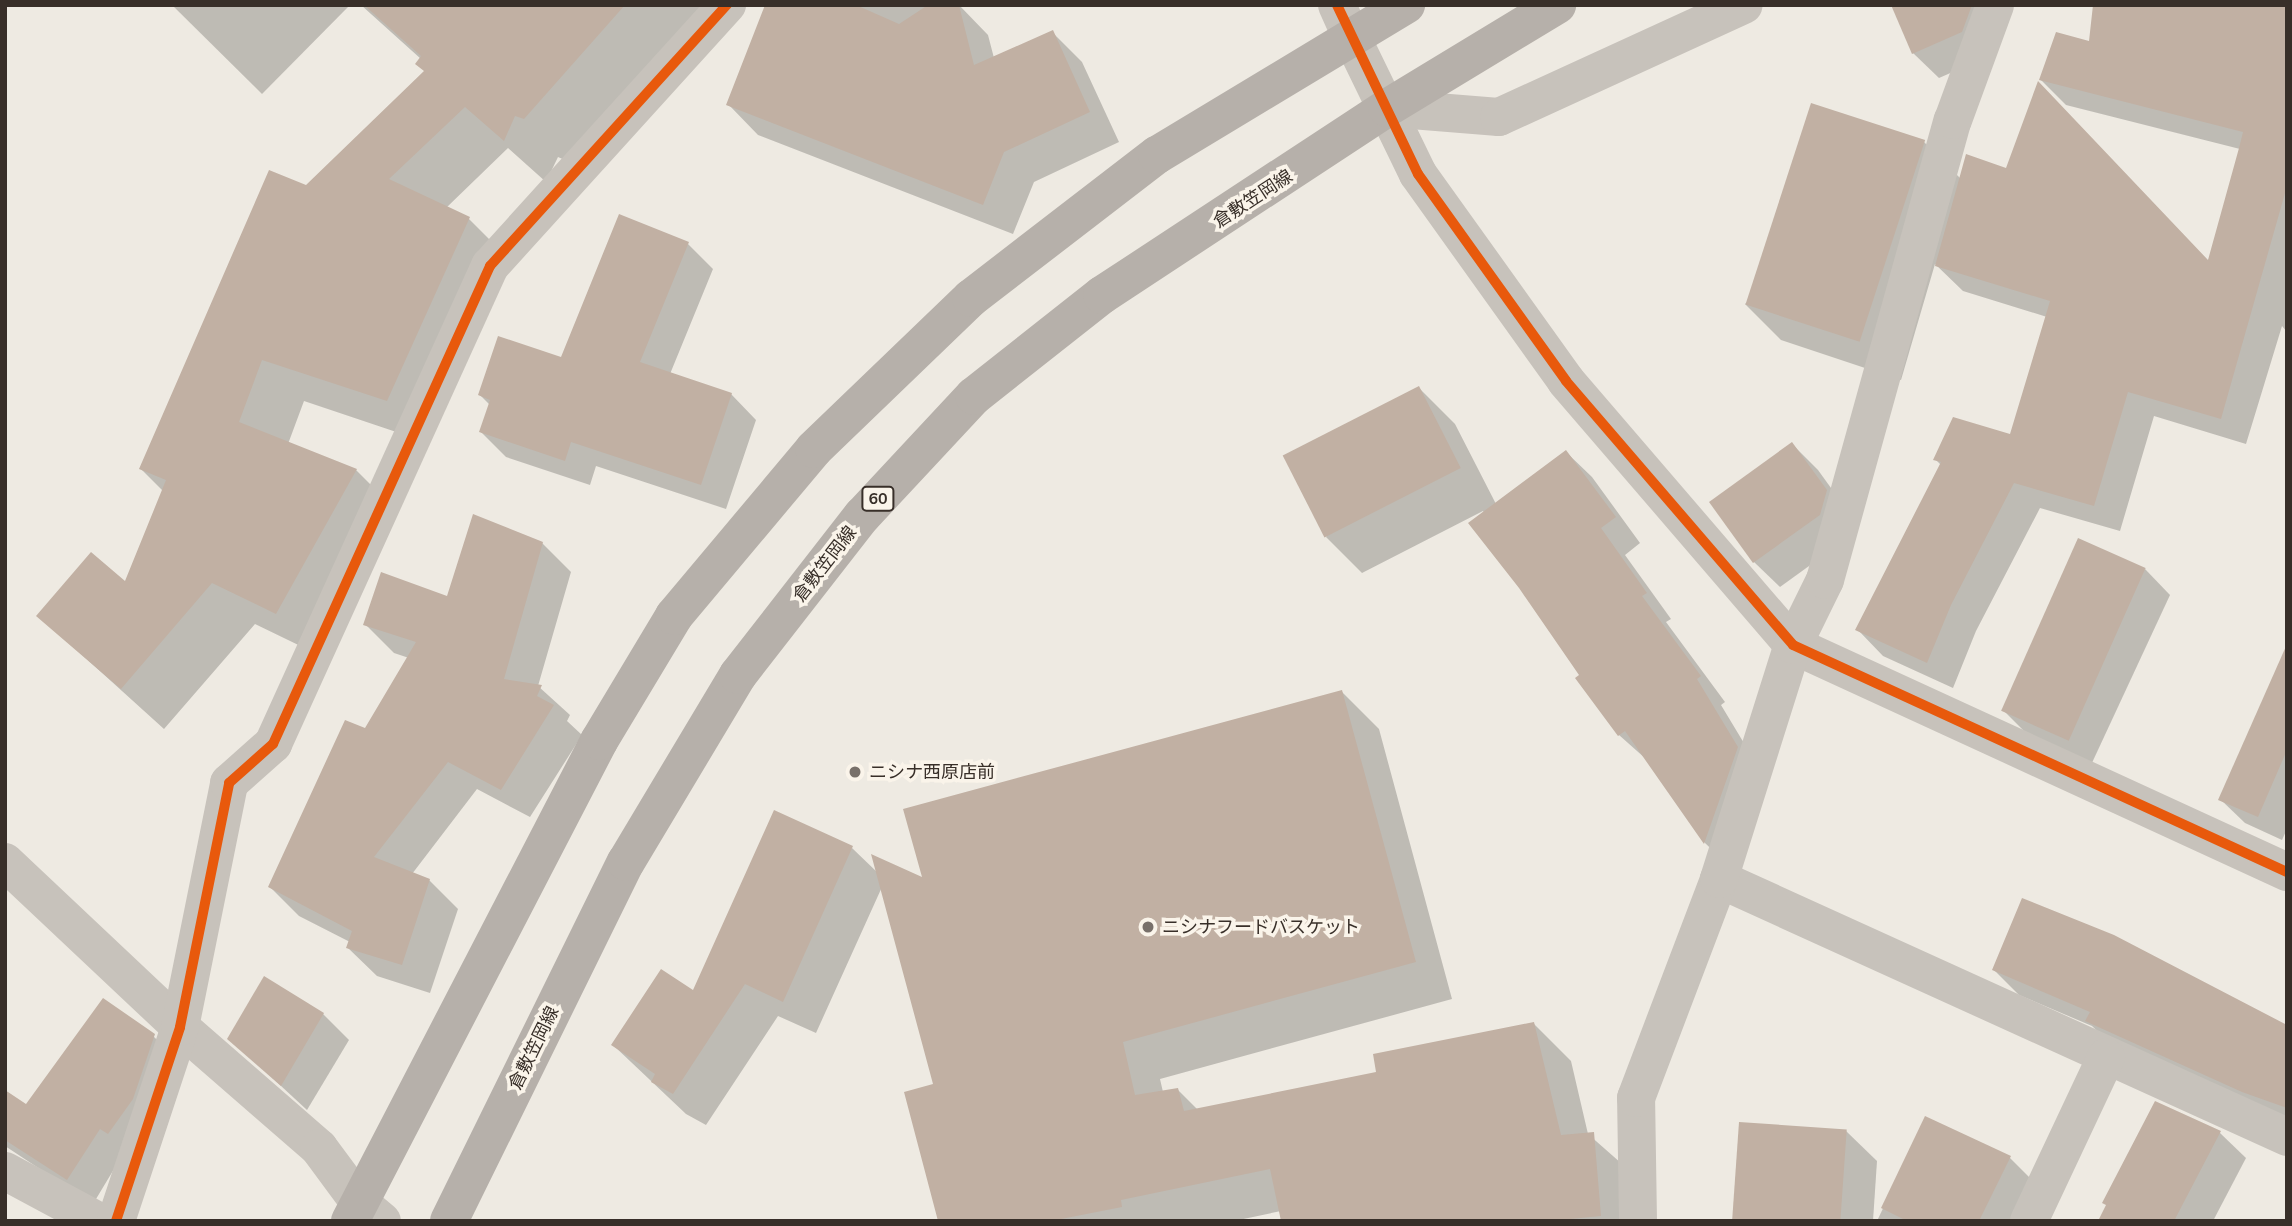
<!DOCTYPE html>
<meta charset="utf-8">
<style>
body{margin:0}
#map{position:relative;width:2292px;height:1226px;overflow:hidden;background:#eeeae2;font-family:"Nunito Sans","Noto Sans JP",sans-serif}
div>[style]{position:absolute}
.shadow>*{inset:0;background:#0003}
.building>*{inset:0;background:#c1b0a3;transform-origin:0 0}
.minor>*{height:38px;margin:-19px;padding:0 19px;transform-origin:19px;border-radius:19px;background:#c7c2bb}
.tertiary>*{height:38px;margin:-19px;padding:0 19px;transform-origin:19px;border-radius:19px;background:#c7c2bb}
.primary>*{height:38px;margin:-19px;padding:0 19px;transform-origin:19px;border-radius:19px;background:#b6b0aa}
.cycleway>*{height:10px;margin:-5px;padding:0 5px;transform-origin:5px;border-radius:5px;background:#e8590c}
.dots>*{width:19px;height:19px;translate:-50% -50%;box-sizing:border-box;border:4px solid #faf4ea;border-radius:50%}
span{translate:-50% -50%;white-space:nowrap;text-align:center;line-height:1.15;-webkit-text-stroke:7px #faf4ea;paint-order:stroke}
.shield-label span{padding:2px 5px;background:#faf4ea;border:2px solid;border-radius:5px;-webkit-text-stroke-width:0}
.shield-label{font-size:16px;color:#382f29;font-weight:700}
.street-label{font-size:18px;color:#382f29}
.poi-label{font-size:18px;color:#382f29}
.left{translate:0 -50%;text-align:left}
.frame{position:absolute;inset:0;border:7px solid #382f29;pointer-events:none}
</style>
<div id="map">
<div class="shadow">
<i style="clip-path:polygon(172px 5px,350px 5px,262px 94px)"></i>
<i style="clip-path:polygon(361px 5px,704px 5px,567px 161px,558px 157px,546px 182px,508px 148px,446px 208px,469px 219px,511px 261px,429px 443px,304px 401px,288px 444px,356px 470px,398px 512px,319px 655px,255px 624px,164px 729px,38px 615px,126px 584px,163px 491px,141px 469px,306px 187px,426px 72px,421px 59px)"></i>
<i style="clip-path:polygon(768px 5px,959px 5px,988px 35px,994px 58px,1052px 32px,1082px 62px,1119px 142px,1034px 182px,1013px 234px,758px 135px,728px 104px)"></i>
<i style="clip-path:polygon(1892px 5px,1989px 5px,1987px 57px,1939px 78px,1913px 53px)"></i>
<i style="clip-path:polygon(2287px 5px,2287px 332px,2282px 326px,2246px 444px,2154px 416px,2120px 531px,2040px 508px,1976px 631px,1953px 688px,1883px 656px,1858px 630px,1941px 465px,1936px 460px,2011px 436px,2047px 317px,1963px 291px,1935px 264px,1901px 380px,1781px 340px,1745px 304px,1924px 142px,1961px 179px,2209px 263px,2240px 149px,2066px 105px,2041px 80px,2120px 51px)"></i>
<i style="clip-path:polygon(688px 244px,713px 269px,670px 374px,731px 394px,756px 420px,726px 509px,596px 466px,590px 485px,506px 457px,481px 432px,490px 405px,480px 395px,562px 359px)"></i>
<i style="clip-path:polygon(1419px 388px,1455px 424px,1496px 504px,1566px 452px,1592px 477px,1640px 543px,1625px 555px,1671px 619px,1666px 622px,1725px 702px,1721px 705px,1762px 773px,1730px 867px,1705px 843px,1646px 759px,1619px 735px,1483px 511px,1362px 573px,1326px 537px)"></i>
<i style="clip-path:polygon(1792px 444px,1818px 470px,1852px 517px,1845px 540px,1780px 587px,1754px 562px,1711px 502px)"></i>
<i style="clip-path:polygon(542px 543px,571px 572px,538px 686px,570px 715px,567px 721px,582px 735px,530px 817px,477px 789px,412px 874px,429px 880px,458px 909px,430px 993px,377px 976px,348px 948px,350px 942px,299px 916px,270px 887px,409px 658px,394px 653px,365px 624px,448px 598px)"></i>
<i style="clip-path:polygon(2145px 569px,2170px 595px,2091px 765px,2030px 737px,2005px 712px)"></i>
<i style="clip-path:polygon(2287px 651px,2287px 829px,2282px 840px,2245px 823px,2220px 799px)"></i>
<i style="clip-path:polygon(1342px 692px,1379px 729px,1452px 999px,1160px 1079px,1163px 1092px,1178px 1090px,1198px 1110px,1378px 1074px,1534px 1024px,1571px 1061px,1588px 1134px,1630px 1171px,1635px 1221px,1283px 1221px,1281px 1211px,1234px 1221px,940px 1221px,935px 1086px,882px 887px,816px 1033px,778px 1016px,706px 1125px,686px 1114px,613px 1045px,694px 992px,852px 848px,878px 873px,925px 880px)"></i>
<i style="clip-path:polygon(1994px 970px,2287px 1027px,2287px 1120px,2113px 1046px,2092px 1026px,2019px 995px)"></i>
<i style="clip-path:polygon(264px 979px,323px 1014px,349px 1040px,307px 1110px,229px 1038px)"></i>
<i style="clip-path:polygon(153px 1036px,179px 1061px,93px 1204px,5px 1146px,5px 1093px,26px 1106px)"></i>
<i style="clip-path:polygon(2156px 1104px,2220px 1133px,2246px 1158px,2213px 1221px,2100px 1221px)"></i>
<i style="clip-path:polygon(1926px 1118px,2009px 1157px,2040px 1188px,2024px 1221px,1877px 1221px)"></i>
<i style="clip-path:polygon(1846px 1131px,1877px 1161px,1873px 1221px,1734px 1221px)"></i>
</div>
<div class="building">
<i style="clip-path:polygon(364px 5px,625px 5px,524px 119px,515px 116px,504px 141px,465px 107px,389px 179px,470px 217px,387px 401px,262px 360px,239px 422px,357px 469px,276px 614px,212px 583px,121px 689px,36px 616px,91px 552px,125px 581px,166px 480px,139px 469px,269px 170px,306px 185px,424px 71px,415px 64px,421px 56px)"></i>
<i style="clip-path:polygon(765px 5px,856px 5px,899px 24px,928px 5px,959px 5px,974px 65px,1053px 30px,1090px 112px,1004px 152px,983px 205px,726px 105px)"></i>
<i style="clip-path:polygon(1891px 5px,1972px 5px,1962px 32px,1912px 54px)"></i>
<i style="clip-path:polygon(2093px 5px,2287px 5px,2287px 186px,2221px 419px,2128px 392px,2094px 506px,2014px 483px,1951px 605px,1927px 663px,1855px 630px,1941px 462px,1933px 460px,1953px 417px,2010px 434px,2050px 301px,1935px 266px,1966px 154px,2006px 168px,2038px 81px,2208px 260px,2239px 148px,2243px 132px,2039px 80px,2056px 32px,2089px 41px)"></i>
<i style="left:1811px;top:103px;width:120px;height:212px;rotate:18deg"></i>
<i style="clip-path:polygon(619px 214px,689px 242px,640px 362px,732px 393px,701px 485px,571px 442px,565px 461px,479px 432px,490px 400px,478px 395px,498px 336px,561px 357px)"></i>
<i style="left:1419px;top:386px;width:92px;height:153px;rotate:63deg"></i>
<i style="clip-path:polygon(1792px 442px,1827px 490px,1820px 515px,1753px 563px,1709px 502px)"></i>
<i style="clip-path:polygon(1566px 450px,1616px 517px,1601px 528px,1647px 593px,1642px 596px,1701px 676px,1697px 679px,1738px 747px,1704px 844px,1625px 731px,1618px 736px,1575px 678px,1579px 675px,1519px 588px,1468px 523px)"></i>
<i style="clip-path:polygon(473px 514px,543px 542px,504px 679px,542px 685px,537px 696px,554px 705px,501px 790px,448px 762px,374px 857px,430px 879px,402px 965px,346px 948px,352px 931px,268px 887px,345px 720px,365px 728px,416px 642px,363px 625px,381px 572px,447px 596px)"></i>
<i style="left:2078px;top:538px;width:74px;height:189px;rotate:24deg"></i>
<i style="clip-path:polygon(2287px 644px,2287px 750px,2258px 817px,2218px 800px)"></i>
<i style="clip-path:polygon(1342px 690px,1416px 962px,1123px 1042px,1135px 1095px,1178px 1088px,1184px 1111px,1376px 1072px,1373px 1054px,1534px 1022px,1561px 1135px,1594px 1132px,1601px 1216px,1550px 1221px,1281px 1221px,1270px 1169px,1121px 1200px,1122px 1207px,1051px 1221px,938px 1221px,904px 1092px,933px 1084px,871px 854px,922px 877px,903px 809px)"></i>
<i style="clip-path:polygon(774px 810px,853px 846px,783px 1002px,745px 984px,673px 1094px,651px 1082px,655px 1074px,611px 1045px,661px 969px,693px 990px)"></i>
<i style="clip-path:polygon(2022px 898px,2114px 935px,2287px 1025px,2287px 1108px,2242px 1092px,2085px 1021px,2090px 1012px,1992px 970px)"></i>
<i style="clip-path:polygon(264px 976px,324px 1013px,281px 1086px,227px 1039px)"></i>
<i style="clip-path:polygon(103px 998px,155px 1034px,133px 1099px,108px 1134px,100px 1129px,67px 1180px,5px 1140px,5px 1090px,26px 1104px)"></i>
<i style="clip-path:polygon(2155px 1101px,2221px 1131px,2174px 1221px,2098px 1221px,2106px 1205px,2102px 1203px)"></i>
<i style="clip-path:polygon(1925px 1116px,2011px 1156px,1979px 1221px,1907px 1221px,1881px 1208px)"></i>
<i style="left:1739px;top:1122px;width:108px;height:99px;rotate:4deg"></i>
</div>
<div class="minor">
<i style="left:1351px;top:36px;width:153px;rotate:64.1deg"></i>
<i style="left:1418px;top:174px;width:254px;rotate:54.4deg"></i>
<i style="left:1566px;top:381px;width:348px;rotate:49.3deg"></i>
<i style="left:1793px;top:645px;width:544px;rotate:24.68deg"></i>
<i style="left:1387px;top:108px;width:112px;rotate:4.6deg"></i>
<i style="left:1499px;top:117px;width:269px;rotate:-24.6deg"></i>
<i style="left:5px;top:862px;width:241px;rotate:43.3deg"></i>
<i style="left:180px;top:1027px;width:184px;rotate:41deg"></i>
<i style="left:319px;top:1148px;width:67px;rotate:53.5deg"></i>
<i style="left:359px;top:1202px;width:30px;rotate:40deg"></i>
<i style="left:1719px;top:879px;width:624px;rotate:24.43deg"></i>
<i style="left:5px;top:1171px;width:106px;rotate:28.3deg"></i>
<i style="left:116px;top:1221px;width:204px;rotate:-71.7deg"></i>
<i style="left:180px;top:1027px;width:249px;rotate:-78.6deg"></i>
<i style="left:229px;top:783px;width:59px;rotate:-41.6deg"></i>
<i style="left:273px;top:744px;width:525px;rotate:-65.58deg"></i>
<i style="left:490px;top:266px;width:353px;rotate:-47.8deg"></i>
<i style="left:1638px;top:1221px;width:123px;rotate:-90.9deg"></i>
<i style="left:1636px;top:1098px;width:234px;rotate:-69.2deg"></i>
<i style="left:1719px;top:879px;width:245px;rotate:-72.5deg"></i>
<i style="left:1793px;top:645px;width:72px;rotate:-63.8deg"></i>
<i style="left:1825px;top:580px;width:477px;rotate:-74.5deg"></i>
<i style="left:1953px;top:120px;width:122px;rotate:-69.9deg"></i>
<i style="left:2029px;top:1221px;width:181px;rotate:-64.8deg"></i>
</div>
<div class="tertiary">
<i style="left:1337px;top:5px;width:34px;rotate:66deg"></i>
</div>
<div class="primary">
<i style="left:350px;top:1221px;width:541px;rotate:-62.58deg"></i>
<i style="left:599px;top:741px;width:146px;rotate:-59deg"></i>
<i style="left:674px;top:616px;width:218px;rotate:-50deg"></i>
<i style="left:814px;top:449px;width:218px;rotate:-43.9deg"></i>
<i style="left:971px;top:298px;width:235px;rotate:-37.6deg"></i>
<i style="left:1157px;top:155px;width:291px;rotate:-31.1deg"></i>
<i style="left:449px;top:1221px;width:400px;rotate:-63.8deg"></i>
<i style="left:626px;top:862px;width:218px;rotate:-59.1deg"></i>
<i style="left:738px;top:675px;width:202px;rotate:-52.1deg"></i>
<i style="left:862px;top:516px;width:164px;rotate:-47deg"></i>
<i style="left:974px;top:396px;width:163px;rotate:-38.3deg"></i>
<i style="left:1102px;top:295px;width:341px;rotate:-33.3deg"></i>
<i style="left:1387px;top:108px;width:199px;rotate:-31.2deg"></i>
</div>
<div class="cycleway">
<i style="left:1337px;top:5px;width:187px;rotate:64.4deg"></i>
<i style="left:1418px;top:174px;width:254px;rotate:54.4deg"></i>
<i style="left:1566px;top:381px;width:348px;rotate:49.3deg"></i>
<i style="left:1793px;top:645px;width:544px;rotate:24.68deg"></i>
<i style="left:116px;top:1221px;width:204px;rotate:-71.7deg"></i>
<i style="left:180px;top:1027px;width:249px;rotate:-78.6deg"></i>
<i style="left:229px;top:783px;width:59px;rotate:-41.6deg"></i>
<i style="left:273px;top:744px;width:525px;rotate:-65.58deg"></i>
<i style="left:490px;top:266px;width:353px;rotate:-47.8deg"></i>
</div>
<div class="dots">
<i style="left:855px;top:772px;background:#78706a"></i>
<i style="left:1148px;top:927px;background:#78706a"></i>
</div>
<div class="shield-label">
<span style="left:878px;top:499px">60</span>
</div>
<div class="street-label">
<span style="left:1253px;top:199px;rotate:-33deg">倉敷笠岡線</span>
<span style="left:825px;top:564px;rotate:-52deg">倉敷笠岡線</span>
<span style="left:534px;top:1048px;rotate:-64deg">倉敷笠岡線</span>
</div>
<div class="poi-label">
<span class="left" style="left:869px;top:772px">ニシナ西原店前</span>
<span class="left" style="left:1162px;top:927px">ニシナフードバスケット</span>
</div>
<div class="frame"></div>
</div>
